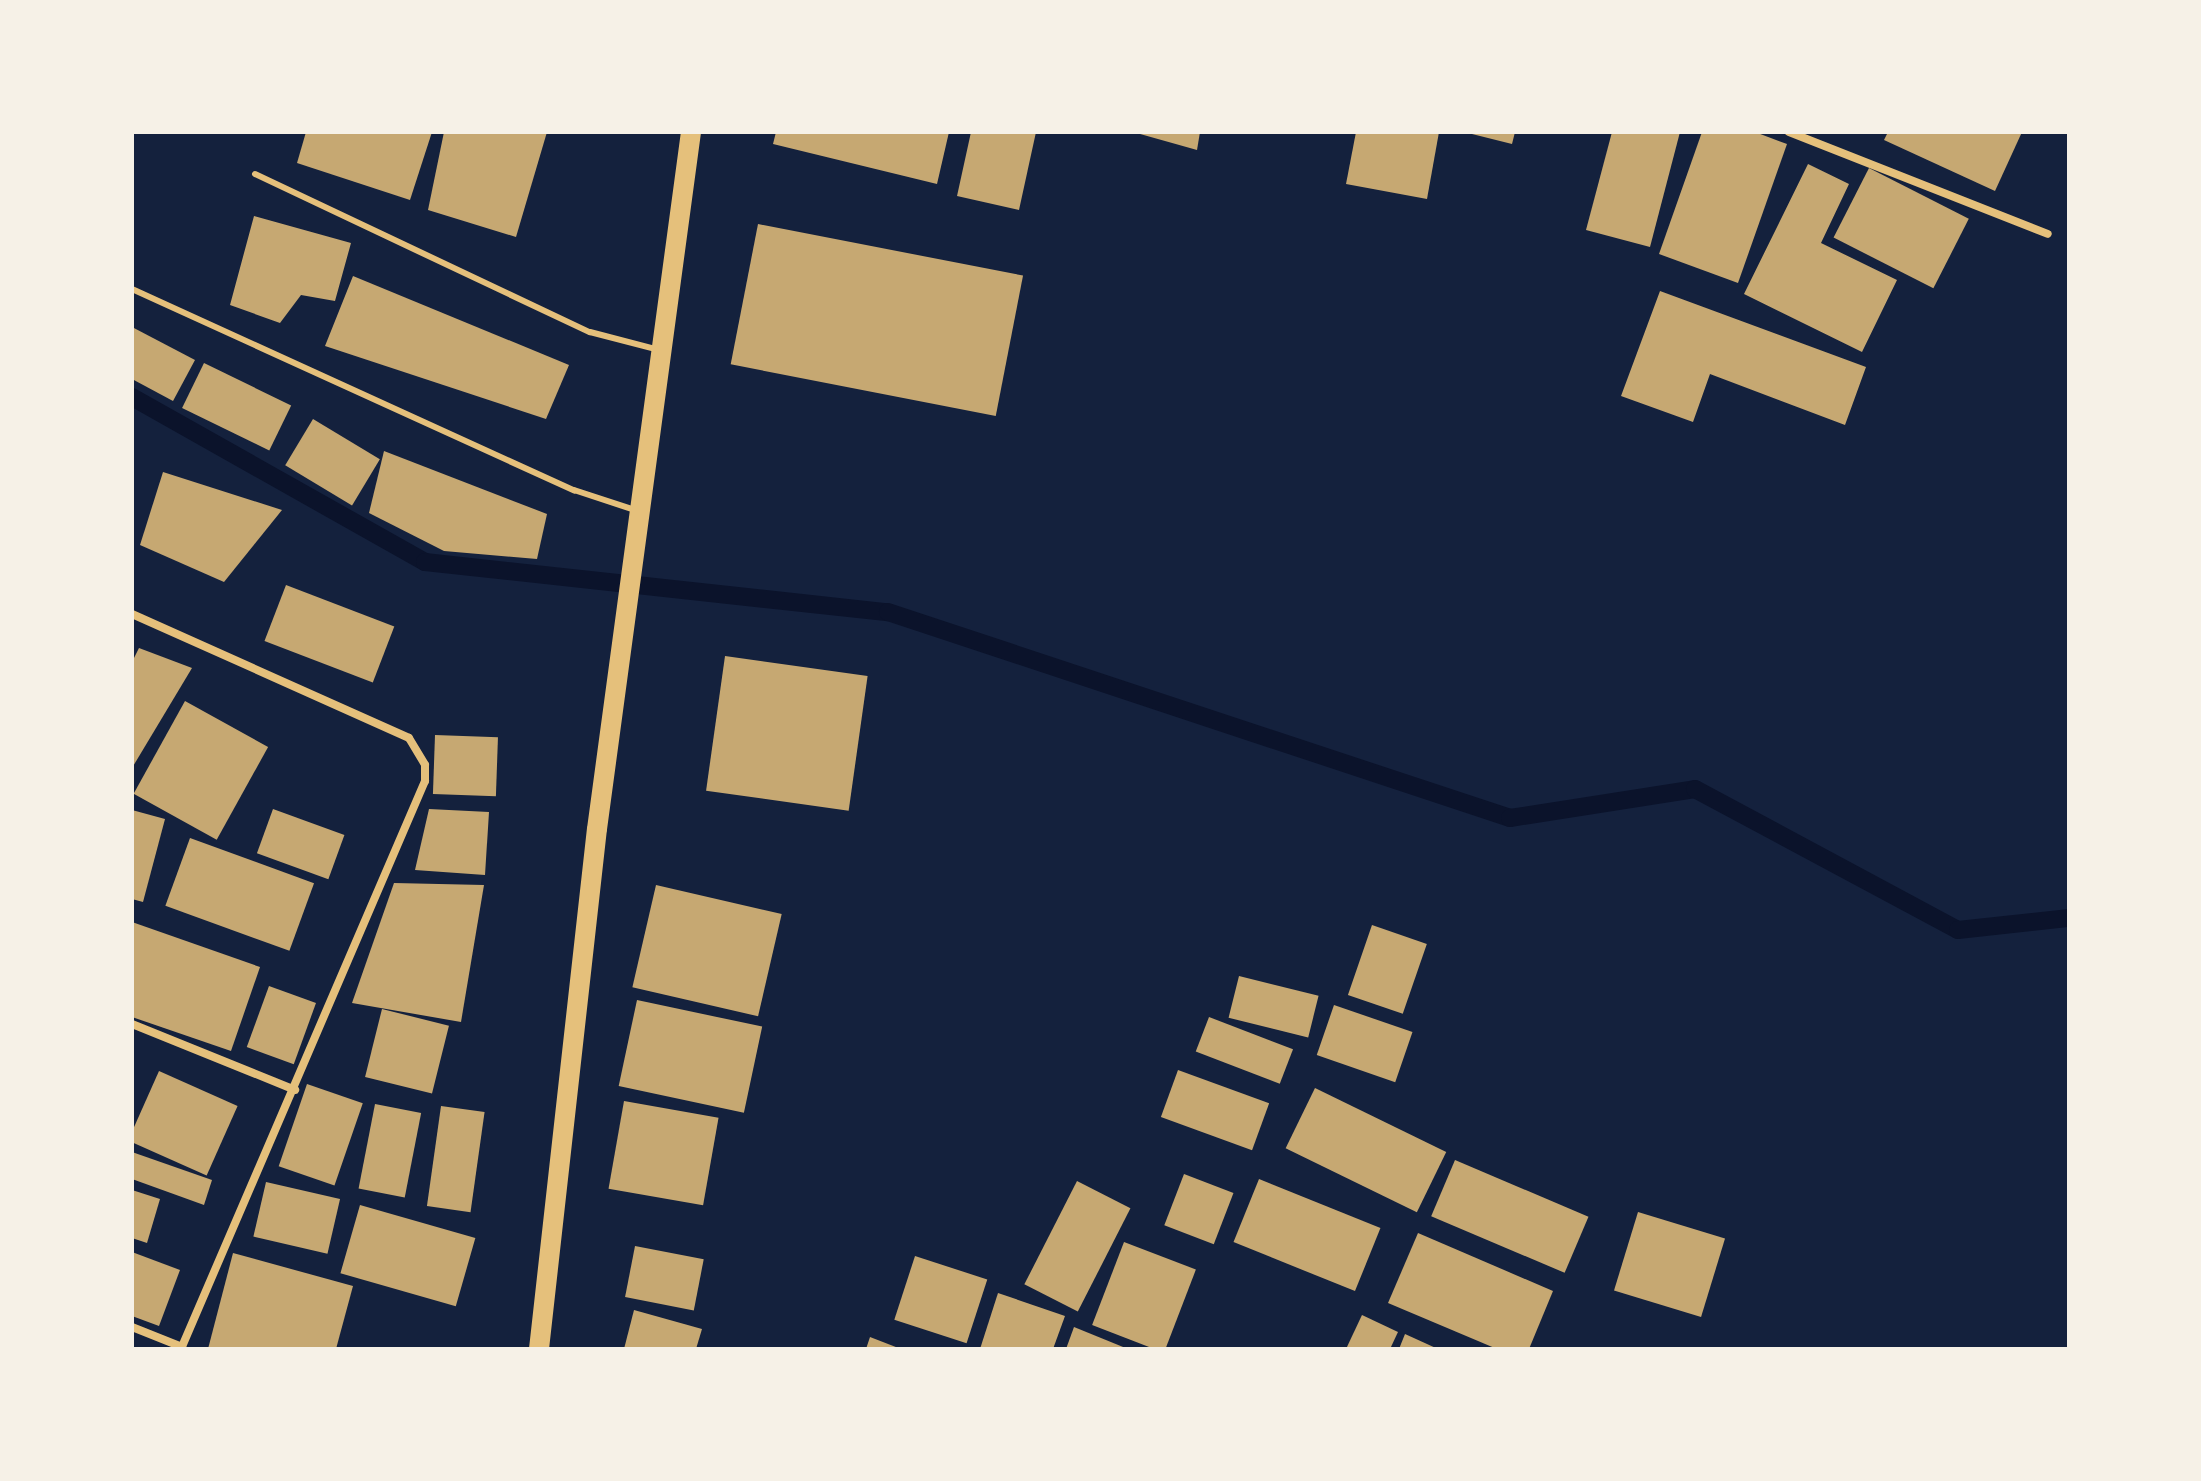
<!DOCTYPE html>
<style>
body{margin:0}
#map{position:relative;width:2201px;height:1481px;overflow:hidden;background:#14213d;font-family:Overpass,sans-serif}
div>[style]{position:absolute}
.stream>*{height:18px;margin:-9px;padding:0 9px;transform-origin:9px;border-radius:9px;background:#0b132b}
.building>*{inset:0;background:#c6a872;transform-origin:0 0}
.service>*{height:6px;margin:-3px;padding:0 3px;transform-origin:3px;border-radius:3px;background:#e5c07b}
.minor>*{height:8px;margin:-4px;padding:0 4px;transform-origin:4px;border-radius:4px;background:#e5c07b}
.primary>*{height:20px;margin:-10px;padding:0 10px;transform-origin:10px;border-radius:10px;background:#e5c07b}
span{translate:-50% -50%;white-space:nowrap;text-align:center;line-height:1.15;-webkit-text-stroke:8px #f6f1e7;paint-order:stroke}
.frame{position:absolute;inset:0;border:134px solid #f6f1e7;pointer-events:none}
</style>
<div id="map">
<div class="stream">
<i style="left:132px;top:397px;width:336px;rotate:29.4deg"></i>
<i style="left:425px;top:562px;width:466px;rotate:6.2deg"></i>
<i style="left:888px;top:612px;width:655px;rotate:18.32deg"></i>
<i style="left:1510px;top:818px;width:187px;rotate:-8.9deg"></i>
<i style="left:1695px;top:789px;width:298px;rotate:28.2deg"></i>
<i style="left:1958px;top:930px;width:112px;rotate:-6.2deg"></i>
</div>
<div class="building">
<i style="clip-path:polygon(306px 132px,432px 132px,410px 200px,297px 163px)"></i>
<i style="clip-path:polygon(444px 132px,547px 132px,516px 237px,428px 210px)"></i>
<i style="clip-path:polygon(776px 132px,949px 132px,937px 184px,773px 144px)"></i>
<i style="clip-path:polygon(971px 132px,1036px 132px,1019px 210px,957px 196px)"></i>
<i style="clip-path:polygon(1133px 132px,1200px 132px,1197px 150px)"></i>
<i style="clip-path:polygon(1356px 132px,1439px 132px,1427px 199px,1346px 184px)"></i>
<i style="clip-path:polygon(1464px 132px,1515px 132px,1512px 144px)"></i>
<i style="clip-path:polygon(1612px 132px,1680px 132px,1650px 247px,1586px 230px)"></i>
<i style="clip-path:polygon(1702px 132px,1755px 132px,1787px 144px,1738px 283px,1659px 254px)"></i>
<i style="clip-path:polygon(1888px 132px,2022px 132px,1995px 191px,1884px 140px)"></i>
<i style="clip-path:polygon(1808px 164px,1849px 184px,1821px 243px,1897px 280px,1862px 352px,1744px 294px)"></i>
<i style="left:1869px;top:168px;width:112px;height:78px;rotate:27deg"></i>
<i style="clip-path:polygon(254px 216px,351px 243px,335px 301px,301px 295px,280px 323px,230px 305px)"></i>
<i style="left:758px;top:224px;width:270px;height:143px;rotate:11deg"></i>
<i style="clip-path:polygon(353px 276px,569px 365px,546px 419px,325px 346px)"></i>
<i style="clip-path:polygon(1660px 291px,1866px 367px,1845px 425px,1710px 374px,1693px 422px,1621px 396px)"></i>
<i style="clip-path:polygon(132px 327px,195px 360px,173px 401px,132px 379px)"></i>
<i style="left:204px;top:363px;width:97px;height:50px;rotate:26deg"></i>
<i style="left:313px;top:419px;width:78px;height:54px;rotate:31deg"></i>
<i style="clip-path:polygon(384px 451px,547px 514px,537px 559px,444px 551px,369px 513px)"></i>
<i style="clip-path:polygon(163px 472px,282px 510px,224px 582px,140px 545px)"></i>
<i style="left:286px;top:585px;width:116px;height:60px;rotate:21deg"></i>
<i style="clip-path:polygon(139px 648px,192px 668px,132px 768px,132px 662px)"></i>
<i style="left:725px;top:656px;width:144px;height:136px;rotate:8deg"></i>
<i style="left:185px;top:701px;width:95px;height:106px;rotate:29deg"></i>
<i style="left:435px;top:735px;width:63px;height:59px;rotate:2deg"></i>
<i style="left:273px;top:809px;width:76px;height:47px;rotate:20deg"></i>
<i style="clip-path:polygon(429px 809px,489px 812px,485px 875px,415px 870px)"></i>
<i style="clip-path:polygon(132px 810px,165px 819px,143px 902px,132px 899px)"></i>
<i style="left:190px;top:838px;width:132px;height:72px;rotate:20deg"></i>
<i style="clip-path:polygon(394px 883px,484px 885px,461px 1022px,352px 1003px)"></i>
<i style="left:656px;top:885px;width:129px;height:105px;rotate:13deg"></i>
<i style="clip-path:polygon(132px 922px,260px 967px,231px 1051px,132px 1017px)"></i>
<i style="left:1372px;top:925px;width:58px;height:74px;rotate:19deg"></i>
<i style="left:1239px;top:976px;width:82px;height:43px;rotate:14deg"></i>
<i style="left:269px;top:986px;width:50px;height:65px;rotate:20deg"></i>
<i style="left:637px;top:1000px;width:128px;height:88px;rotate:12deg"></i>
<i style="left:1334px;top:1005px;width:83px;height:53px;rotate:19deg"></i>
<i style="left:382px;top:1009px;width:69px;height:70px;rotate:14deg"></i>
<i style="left:1209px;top:1017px;width:90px;height:37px;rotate:21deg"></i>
<i style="left:1178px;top:1070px;width:97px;height:50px;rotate:20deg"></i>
<i style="left:159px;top:1071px;width:86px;height:76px;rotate:24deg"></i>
<i style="left:307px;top:1084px;width:59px;height:87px;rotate:19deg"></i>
<i style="left:1315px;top:1088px;width:146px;height:67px;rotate:26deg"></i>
<i style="left:624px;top:1101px;width:96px;height:89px;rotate:10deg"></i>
<i style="left:375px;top:1104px;width:47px;height:86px;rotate:11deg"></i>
<i style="left:441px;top:1106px;width:44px;height:101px;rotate:8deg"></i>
<i style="clip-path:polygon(132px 1152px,212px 1180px,204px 1205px,132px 1179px)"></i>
<i style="left:1455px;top:1160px;width:145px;height:61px;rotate:23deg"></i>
<i style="left:1184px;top:1174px;width:53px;height:55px;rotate:21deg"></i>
<i style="left:1259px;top:1179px;width:131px;height:68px;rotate:22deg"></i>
<i style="left:1077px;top:1181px;width:60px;height:116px;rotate:27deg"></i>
<i style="left:266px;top:1182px;width:76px;height:56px;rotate:13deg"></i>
<i style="clip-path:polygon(132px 1190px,160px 1199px,147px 1243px,132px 1238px)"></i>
<i style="left:360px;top:1205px;width:120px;height:71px;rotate:16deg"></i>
<i style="left:1638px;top:1212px;width:91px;height:82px;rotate:17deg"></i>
<i style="clip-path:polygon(1418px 1233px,1553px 1291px,1529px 1349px,1497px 1349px,1388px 1303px)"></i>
<i style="left:1124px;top:1242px;width:77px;height:89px;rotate:21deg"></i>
<i style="left:635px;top:1246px;width:70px;height:52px;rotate:11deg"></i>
<i style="clip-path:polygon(132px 1252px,180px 1270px,159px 1326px,132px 1316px)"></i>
<i style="clip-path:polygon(233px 1253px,353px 1286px,336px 1349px,208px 1349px)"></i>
<i style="left:915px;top:1256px;width:76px;height:67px;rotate:18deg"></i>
<i style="clip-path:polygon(998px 1293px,1065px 1316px,1053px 1349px,980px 1349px)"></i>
<i style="clip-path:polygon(634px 1310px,702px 1329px,696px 1349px,624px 1349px)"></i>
<i style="clip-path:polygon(1362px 1315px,1398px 1332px,1390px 1349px,1346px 1349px)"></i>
<i style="clip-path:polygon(1074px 1327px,1128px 1349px,1066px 1349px)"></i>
<i style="clip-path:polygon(1405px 1334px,1438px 1349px,1399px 1349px)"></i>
<i style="clip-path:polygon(870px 1337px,901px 1349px,866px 1349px)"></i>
</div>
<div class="service">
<i style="left:255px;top:174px;width:370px;rotate:25.3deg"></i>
<i style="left:590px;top:332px;width:71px;rotate:14.6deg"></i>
<i style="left:132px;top:289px;width:486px;rotate:24.5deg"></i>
<i style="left:574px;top:490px;width:67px;rotate:18.2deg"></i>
</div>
<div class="minor">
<i style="left:1789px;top:132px;width:278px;rotate:21.5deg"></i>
<i style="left:132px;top:614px;width:303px;rotate:24.1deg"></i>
<i style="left:409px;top:738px;width:31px;rotate:59deg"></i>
<i style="left:425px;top:765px;width:16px;rotate:90deg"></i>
<i style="left:425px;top:781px;width:618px;rotate:113.25deg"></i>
<i style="left:132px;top:1024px;width:176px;rotate:22deg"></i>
<i style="left:132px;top:1327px;width:54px;rotate:21.8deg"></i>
</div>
<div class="primary">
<i style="left:539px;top:1349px;width:523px;rotate:-83.64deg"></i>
<i style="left:597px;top:829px;width:703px;rotate:-82.32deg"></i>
</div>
<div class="frame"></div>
</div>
